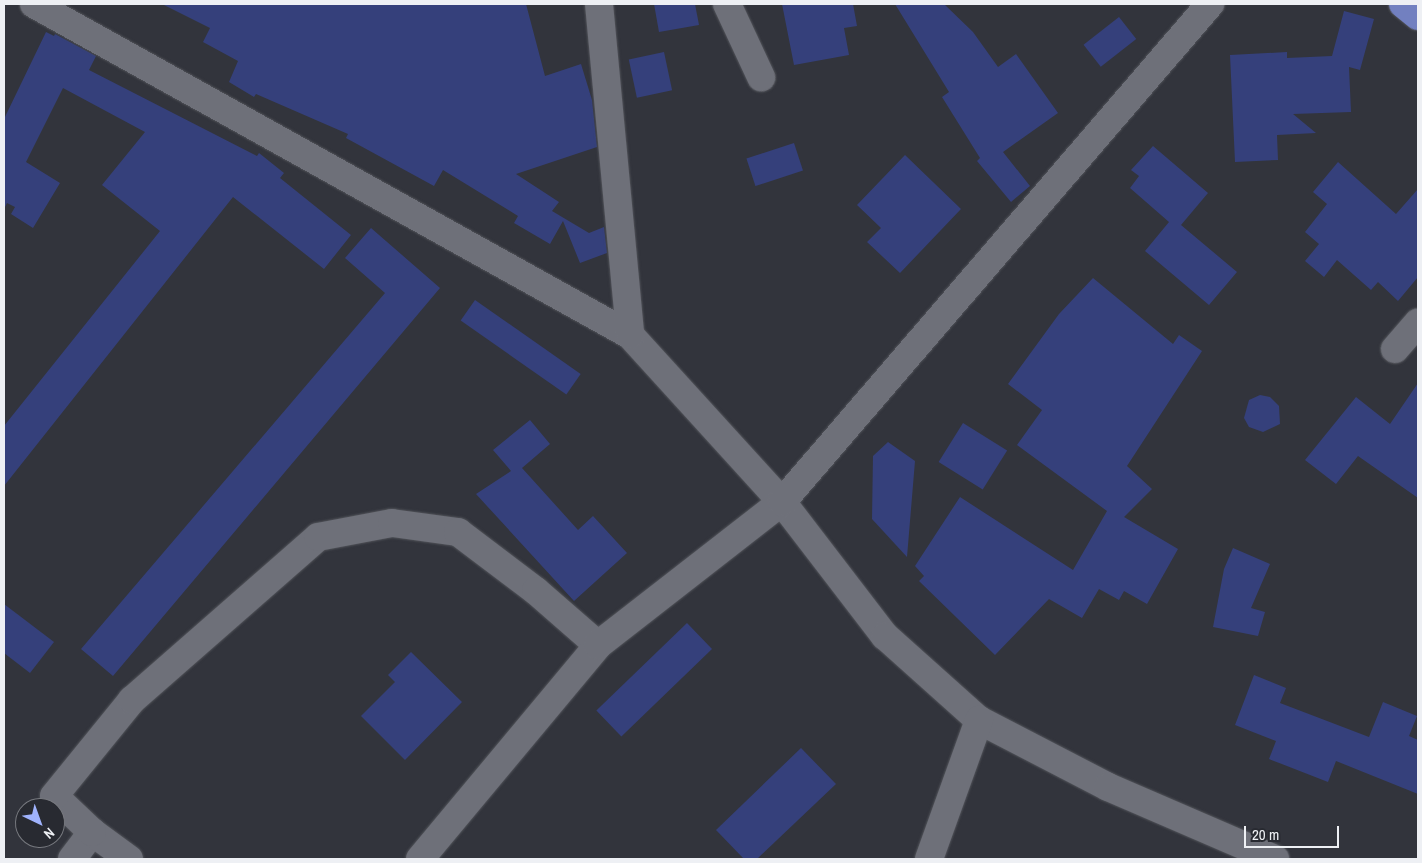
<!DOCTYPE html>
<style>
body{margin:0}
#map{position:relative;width:1422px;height:863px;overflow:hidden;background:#32343c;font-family:"Archivo Narrow",sans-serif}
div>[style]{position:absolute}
.building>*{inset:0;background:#35407b;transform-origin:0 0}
.roads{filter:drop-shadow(0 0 1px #515359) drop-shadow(0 0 1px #515359)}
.minor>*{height:28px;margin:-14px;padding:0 14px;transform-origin:14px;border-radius:14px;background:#6e7079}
.major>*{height:28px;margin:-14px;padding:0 14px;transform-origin:14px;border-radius:14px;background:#7280c0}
span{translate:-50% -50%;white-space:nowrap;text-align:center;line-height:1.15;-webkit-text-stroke:5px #282a31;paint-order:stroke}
.frame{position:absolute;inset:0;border:5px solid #eef0f4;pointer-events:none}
.north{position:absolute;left:15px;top:798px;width:50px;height:50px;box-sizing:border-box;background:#282a31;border:1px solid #77797f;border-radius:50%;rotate:138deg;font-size:14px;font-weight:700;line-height:20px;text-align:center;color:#eef0f4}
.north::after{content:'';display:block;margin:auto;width:18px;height:22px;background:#a0b3fd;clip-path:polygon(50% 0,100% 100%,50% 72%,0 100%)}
.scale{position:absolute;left:1244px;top:826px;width:95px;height:22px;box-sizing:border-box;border:2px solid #eef0f4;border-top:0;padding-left:6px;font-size:15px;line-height:18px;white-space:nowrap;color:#eef0f4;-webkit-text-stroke:4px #282a31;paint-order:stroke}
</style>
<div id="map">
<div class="building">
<i style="clip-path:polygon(162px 4px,526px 4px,545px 76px,581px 64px,592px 100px,597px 147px,516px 174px,559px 202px,552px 211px,589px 233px,604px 227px,607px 253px,580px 263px,563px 221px,550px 244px,514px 223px,518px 216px,443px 170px,434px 186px,346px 138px,348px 134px,256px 94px,254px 97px,229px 82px,238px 61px,203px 42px,210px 28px)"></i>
<i style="clip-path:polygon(654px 4px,695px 4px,699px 25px,659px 32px)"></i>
<i style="clip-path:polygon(782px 4px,853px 4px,857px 26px,844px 28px,849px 55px,794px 65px)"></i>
<i style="clip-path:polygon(895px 4px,944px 4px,973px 32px,998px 67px,1016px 54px,1058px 113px,1003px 152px,1030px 186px,1011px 202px,977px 161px,980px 158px,942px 97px,949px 92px)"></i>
<i style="clip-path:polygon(1344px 11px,1374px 19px,1360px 70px,1349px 67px,1351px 112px,1293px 114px,1316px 133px,1277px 135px,1278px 160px,1235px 162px,1230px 55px,1287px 52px,1287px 58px,1332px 56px)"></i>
<i style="left:1119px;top:17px;width:28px;height:45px;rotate:52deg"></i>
<i style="clip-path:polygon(46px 32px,54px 36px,55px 34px,96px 56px,89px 70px,257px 156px,259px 153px,284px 173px,280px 178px,351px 235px,324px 269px,233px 197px,4px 486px,4px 426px,160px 231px,102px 185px,145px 132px,63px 88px,26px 162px,60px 183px,33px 228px,11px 214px,15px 207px,7px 203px,4px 209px,4px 119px)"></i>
<i style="left:664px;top:52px;width:39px;height:36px;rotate:78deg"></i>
<i style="left:794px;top:143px;width:29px;height:50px;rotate:72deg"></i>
<i style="clip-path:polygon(1153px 146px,1208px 193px,1181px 225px,1237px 272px,1209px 305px,1145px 251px,1169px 222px,1130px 188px,1139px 176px,1131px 170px)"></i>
<i style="clip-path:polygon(905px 155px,961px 209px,900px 273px,867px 242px,881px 228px,857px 205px)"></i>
<i style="clip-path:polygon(1338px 162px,1396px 214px,1418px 189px,1418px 277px,1398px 301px,1378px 282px,1371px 290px,1337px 260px,1324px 277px,1305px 261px,1319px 244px,1305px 232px,1327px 204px,1313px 192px)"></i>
<i style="clip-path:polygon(371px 228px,440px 288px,113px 676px,81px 649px,385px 293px,345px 258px)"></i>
<i style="clip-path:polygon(1093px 278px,1173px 344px,1179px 335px,1202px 351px,1127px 466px,1152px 489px,1124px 517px,1178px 549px,1147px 604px,1124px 591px,1119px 600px,1099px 589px,1082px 618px,1049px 599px,995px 655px,919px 581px,924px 576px,915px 566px,960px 497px,1073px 570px,1107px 511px,1017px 445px,1042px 410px,1008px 384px,1059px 314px)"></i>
<i style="left:475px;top:300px;width:129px;height:25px;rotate:35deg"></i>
<i style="clip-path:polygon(1418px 383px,1418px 498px,1358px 456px,1336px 484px,1305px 460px,1356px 397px,1390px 424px)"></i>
<i style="clip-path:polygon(1260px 395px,1270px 397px,1279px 406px,1280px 424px,1263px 432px,1249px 427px,1244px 418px,1249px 400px)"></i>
<i style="clip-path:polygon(530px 420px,550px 444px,522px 468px,578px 530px,593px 516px,627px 553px,574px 601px,476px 494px,511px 471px,493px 450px)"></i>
<i style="left:963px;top:423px;width:52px;height:46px;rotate:32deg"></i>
<i style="clip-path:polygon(888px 442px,915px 461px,907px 557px,872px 519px,873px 456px)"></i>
<i style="clip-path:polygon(1233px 548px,1270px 564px,1251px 608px,1265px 612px,1258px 636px,1213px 627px,1224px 569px)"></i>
<i style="clip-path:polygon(4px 604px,54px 642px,30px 673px,4px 653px)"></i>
<i style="left:687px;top:623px;width:36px;height:126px;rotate:46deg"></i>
<i style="clip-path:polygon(411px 652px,462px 702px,405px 760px,361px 716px,395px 682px,388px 675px)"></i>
<i style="clip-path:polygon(1254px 675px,1286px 688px,1280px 703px,1369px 737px,1383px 702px,1417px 716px,1409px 736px,1418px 740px,1418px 794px,1336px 761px,1328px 782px,1269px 759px,1276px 741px,1235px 725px)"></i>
<i style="clip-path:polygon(801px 748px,836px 784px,757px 859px,744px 859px,716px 830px)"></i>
</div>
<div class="roads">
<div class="minor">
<i style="left:34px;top:4px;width:682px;rotate:29.05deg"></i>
<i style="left:630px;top:335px;width:226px;rotate:47.7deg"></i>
<i style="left:782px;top:502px;width:169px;rotate:52.5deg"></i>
<i style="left:885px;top:636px;width:126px;rotate:41.8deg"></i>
<i style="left:979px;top:720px;width:145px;rotate:27.4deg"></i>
<i style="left:1108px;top:787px;width:182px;rotate:23.3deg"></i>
<i style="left:599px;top:4px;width:332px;rotate:84.6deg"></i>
<i style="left:727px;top:4px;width:81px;rotate:65deg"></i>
<i style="left:1395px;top:349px;width:35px;rotate:-49deg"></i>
<i style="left:72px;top:859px;width:34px;rotate:-53deg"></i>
<i style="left:129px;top:859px;width:46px;rotate:-143.9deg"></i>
<i style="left:92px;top:832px;width:52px;rotate:-136.5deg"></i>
<i style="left:54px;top:796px;width:124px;rotate:-50.9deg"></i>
<i style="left:132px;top:700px;width:247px;rotate:-41.2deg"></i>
<i style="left:318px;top:537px;width:75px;rotate:-10.7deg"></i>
<i style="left:392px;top:523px;width:67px;rotate:7.8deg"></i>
<i style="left:458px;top:532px;width:98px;rotate:37.1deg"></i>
<i style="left:536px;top:591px;width:82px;rotate:41.1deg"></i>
<i style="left:420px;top:859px;width:278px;rotate:-50.2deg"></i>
<i style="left:598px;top:645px;width:233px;rotate:-37.9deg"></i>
<i style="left:782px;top:502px;width:657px;rotate:-49.32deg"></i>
<i style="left:929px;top:859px;width:148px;rotate:-70.2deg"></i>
</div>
<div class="major">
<i style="left:1403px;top:4px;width:19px;rotate:39deg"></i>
</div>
</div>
<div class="frame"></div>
<div class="north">N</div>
<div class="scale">20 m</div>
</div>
